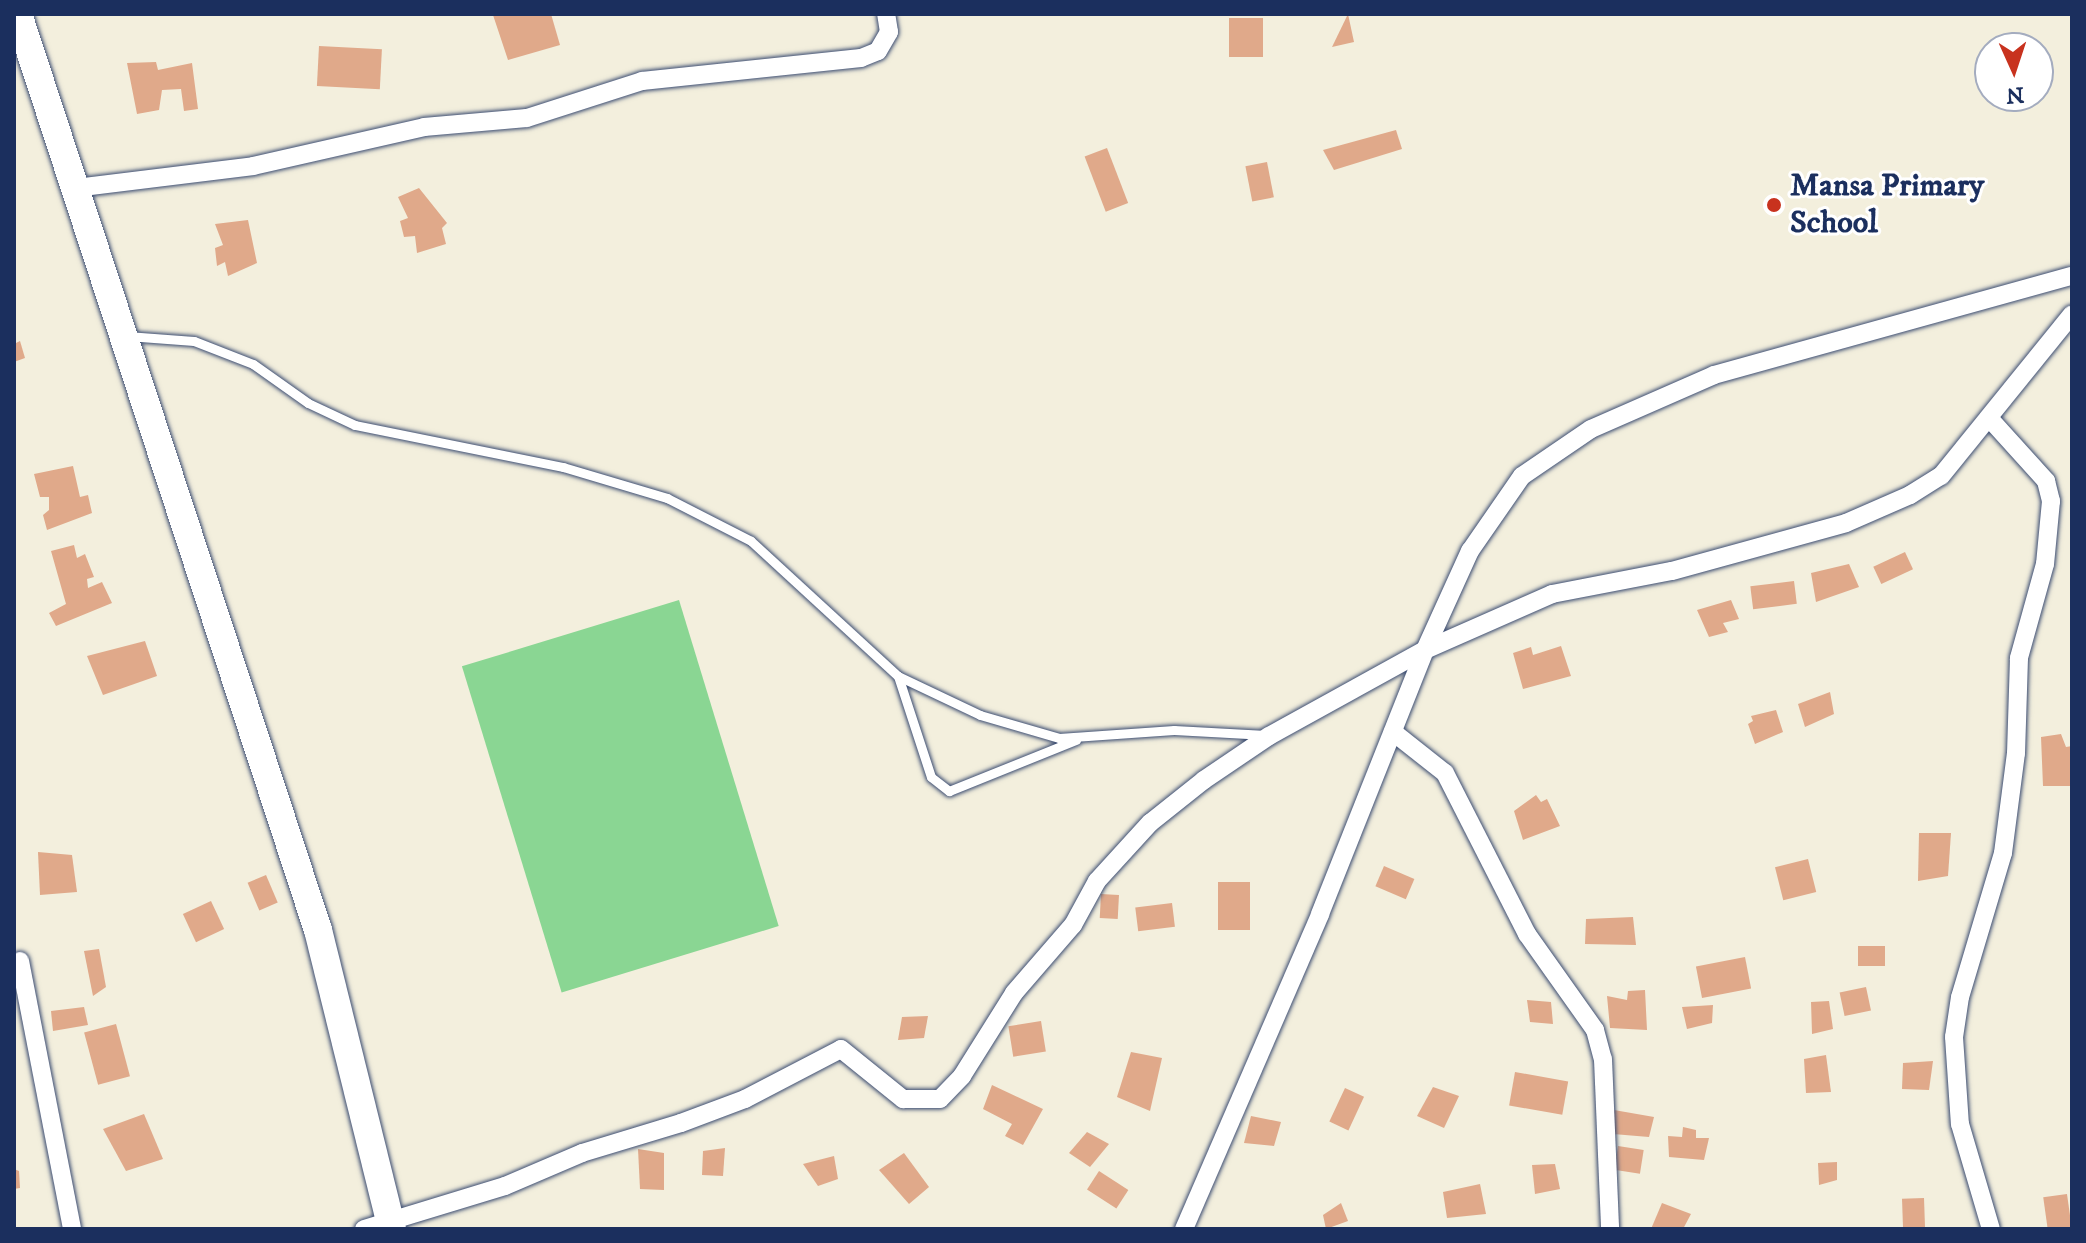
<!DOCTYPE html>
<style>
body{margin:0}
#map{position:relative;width:2086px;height:1243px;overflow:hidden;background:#f3efdd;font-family:"IM FELL DW Pica",serif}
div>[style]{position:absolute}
.green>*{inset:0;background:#8ad693;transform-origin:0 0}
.building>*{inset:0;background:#e0a98a;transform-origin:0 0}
.roads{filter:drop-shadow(0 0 2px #3b4c71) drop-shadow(0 0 2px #3b4c71)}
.lane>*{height:9px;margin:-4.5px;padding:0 4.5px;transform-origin:4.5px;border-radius:4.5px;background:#fff}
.street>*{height:18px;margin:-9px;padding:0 9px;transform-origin:9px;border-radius:9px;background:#fff}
.primary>*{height:28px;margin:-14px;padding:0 14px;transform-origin:14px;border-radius:14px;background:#fff}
.dots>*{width:22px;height:22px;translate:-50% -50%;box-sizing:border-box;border:4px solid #fff;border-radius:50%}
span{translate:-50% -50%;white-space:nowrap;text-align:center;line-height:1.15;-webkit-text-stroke:6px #fff;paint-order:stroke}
.poi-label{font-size:32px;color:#1b2f5e;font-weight:700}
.left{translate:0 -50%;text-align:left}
.frame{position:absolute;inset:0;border:16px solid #1b2f5e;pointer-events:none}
.north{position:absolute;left:1974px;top:32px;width:80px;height:80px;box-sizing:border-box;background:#fff;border:2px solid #a4acbf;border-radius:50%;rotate:177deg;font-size:22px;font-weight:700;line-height:32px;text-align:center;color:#1b2f5e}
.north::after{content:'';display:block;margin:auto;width:28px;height:36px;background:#c8321e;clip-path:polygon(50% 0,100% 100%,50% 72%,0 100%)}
</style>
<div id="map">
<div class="green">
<i style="left:679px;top:600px;width:341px;height:227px;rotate:73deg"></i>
</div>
<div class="building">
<i style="clip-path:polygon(551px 14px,560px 45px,508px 60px,493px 15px)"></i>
<i style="clip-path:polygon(1348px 14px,1354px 42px,1332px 47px)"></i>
<i style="left:1229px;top:18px;width:34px;height:39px"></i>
<i style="left:319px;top:46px;width:63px;height:40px;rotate:3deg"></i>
<i style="clip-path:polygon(156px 62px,158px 70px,192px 63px,198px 109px,184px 111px,181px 89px,162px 90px,159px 110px,137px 114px,127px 63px)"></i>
<i style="clip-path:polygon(1396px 130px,1402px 149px,1334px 170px,1323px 150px)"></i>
<i style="left:1107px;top:148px;width:59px;height:24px;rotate:69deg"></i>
<i style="left:1267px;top:162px;width:36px;height:22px;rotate:79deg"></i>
<i style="clip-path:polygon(419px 188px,447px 223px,442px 228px,446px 244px,417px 253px,415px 236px,404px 237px,400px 221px,408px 218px,398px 197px)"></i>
<i style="clip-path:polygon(248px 220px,257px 263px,228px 276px,225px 262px,217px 266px,215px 248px,223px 245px,215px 224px)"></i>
<i style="clip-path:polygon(20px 341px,25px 358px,14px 362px,14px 344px)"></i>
<i style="clip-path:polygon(73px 466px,80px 497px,88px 495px,92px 513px,47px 530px,43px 515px,49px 510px,49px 497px,40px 497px,34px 474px)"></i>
<i style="clip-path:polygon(74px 545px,77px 558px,85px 554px,94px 577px,87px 579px,88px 588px,102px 582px,112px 603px,56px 626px,49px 613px,66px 604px,51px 551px)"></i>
<i style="left:1905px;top:552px;width:19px;height:35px;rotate:65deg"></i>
<i style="clip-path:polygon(1849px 564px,1859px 587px,1816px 602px,1811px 573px)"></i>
<i style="left:1794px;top:581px;width:23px;height:44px;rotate:83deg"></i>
<i style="clip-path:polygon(1731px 600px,1739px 619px,1723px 623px,1728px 632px,1709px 637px,1697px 610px)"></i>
<i style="clip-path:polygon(145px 641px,157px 676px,103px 695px,87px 656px)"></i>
<i style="clip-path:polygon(1561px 646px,1571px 676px,1523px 689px,1513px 653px,1531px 647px,1533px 655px)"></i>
<i style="clip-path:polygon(1830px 692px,1834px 714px,1805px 727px,1798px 704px)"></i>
<i style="clip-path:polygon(1776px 710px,1783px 732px,1755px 744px,1748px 724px,1753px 721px,1751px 716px)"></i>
<i style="clip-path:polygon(2061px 734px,2066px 747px,2072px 746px,2072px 786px,2043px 786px,2041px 737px)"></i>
<i style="clip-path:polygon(1536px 795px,1541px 802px,1547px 799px,1560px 826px,1523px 840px,1514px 811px)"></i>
<i style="clip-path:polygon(1919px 833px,1951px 833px,1948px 876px,1918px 881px)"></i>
<i style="clip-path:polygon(38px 852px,72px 855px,77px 892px,40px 895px)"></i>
<i style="left:1808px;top:859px;width:34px;height:34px;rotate:76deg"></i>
<i style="left:1384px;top:866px;width:33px;height:22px;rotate:23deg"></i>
<i style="left:266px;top:875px;width:30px;height:20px;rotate:67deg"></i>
<i style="left:1218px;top:882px;width:32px;height:48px"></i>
<i style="left:1101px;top:894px;width:18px;height:24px;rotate:3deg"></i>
<i style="left:211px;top:901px;width:31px;height:31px;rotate:65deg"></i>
<i style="left:1172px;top:903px;width:24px;height:37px;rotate:83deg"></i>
<i style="clip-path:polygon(1633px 917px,1636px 945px,1585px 944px,1586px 919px)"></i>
<i style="left:1885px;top:946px;width:20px;height:27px;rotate:90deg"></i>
<i style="clip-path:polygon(99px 949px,106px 987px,93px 996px,84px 951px)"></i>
<i style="left:1745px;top:957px;width:32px;height:50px;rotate:79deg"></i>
<i style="left:1866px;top:987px;width:24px;height:27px;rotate:78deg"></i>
<i style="clip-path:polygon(1645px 990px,1647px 1030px,1610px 1028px,1607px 996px,1627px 1000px,1628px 991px)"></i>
<i style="clip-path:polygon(1527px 1000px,1551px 1002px,1553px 1024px,1530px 1022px)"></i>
<i style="clip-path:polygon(1829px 1001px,1833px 1029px,1812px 1034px,1811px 1002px)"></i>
<i style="clip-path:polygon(1713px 1005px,1712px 1023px,1687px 1029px,1682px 1007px)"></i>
<i style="clip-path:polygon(84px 1007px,88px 1025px,53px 1031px,51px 1011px)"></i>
<i style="clip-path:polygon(928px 1016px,924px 1038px,898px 1040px,902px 1017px)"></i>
<i style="left:1041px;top:1021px;width:31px;height:33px;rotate:81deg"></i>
<i style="left:116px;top:1024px;width:54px;height:33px;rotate:75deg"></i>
<i style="clip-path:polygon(1131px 1052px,1162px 1058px,1150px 1111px,1117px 1097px)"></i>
<i style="clip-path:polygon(1826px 1055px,1831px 1092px,1806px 1093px,1804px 1059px)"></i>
<i style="clip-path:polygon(1933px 1061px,1929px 1090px,1902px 1089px,1903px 1063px)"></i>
<i style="left:1515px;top:1072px;width:54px;height:34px;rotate:10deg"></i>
<i style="clip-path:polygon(992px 1085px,1043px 1109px,1023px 1145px,1005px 1136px,1012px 1124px,983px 1109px)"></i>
<i style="clip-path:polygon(1433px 1087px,1459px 1096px,1444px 1128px,1417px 1116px)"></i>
<i style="left:1345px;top:1088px;width:21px;height:37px;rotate:25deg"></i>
<i style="clip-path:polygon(1614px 1110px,1654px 1117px,1649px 1137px,1613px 1134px)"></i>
<i style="clip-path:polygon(144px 1114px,163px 1159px,126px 1171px,103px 1129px)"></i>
<i style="clip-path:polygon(1251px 1116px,1281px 1122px,1274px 1146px,1244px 1143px)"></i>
<i style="clip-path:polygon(1683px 1127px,1696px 1130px,1696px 1138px,1709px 1138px,1704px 1160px,1669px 1157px,1668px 1136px,1682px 1137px)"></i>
<i style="clip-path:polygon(1087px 1132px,1109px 1144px,1090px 1167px,1069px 1153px)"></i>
<i style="left:1618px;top:1146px;width:26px;height:24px;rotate:9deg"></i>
<i style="clip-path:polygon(725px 1148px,723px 1176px,702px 1175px,703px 1151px)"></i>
<i style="clip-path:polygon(638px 1149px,664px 1153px,664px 1190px,640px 1189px)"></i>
<i style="clip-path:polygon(904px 1153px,929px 1187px,909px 1204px,879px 1170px)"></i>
<i style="clip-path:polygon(834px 1156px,838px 1179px,818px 1186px,803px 1164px)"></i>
<i style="clip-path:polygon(1837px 1162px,1837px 1180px,1819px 1185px,1818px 1163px)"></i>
<i style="clip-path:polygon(1555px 1164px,1560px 1189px,1535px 1194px,1532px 1165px)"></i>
<i style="clip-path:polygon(14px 1169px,19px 1171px,20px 1188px,14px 1189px)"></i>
<i style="left:1099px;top:1171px;width:35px;height:22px;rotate:33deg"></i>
<i style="clip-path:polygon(1480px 1184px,1486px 1214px,1447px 1218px,1443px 1192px)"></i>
<i style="left:2067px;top:1194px;width:35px;height:24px;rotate:82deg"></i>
<i style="left:1924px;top:1198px;width:29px;height:22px;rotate:88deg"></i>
<i style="clip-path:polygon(1341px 1203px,1348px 1221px,1326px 1229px,1323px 1215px)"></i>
<i style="clip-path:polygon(1662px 1203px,1691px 1214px,1683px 1229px,1651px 1229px)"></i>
</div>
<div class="roads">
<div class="lane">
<i style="left:127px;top:336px;width:67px;rotate:4.3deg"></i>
<i style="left:194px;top:341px;width:63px;rotate:21.3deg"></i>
<i style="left:253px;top:364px;width:67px;rotate:35.3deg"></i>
<i style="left:308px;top:403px;width:52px;rotate:25.1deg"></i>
<i style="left:355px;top:425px;width:212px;rotate:11.4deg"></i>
<i style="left:563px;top:467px;width:109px;rotate:16.6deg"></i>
<i style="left:667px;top:498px;width:94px;rotate:27.1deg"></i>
<i style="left:751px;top:541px;width:200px;rotate:42.6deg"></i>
<i style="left:898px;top:676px;width:91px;rotate:25.4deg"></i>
<i style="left:980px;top:715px;width:82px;rotate:16.2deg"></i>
<i style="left:1059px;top:738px;width:115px;rotate:-4deg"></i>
<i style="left:1174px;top:730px;width:92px;rotate:3.1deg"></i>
<i style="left:898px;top:676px;width:106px;rotate:71.9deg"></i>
<i style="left:931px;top:777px;width:23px;rotate:38deg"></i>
<i style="left:949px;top:791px;width:137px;rotate:-21.9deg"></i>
</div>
<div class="street">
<i style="left:75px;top:188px;width:179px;rotate:-7deg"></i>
<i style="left:253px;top:166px;width:175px;rotate:-12.8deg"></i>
<i style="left:424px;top:127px;width:103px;rotate:-5deg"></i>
<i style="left:527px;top:118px;width:121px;rotate:-17.8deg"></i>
<i style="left:642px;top:81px;width:220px;rotate:-6deg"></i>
<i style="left:861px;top:58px;width:18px;rotate:-22deg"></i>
<i style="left:878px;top:51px;width:22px;rotate:-60deg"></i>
<i style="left:889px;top:32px;width:18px;rotate:-99deg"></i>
<i style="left:1990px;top:419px;width:84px;rotate:47.9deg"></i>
<i style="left:2046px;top:481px;width:21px;rotate:76deg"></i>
<i style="left:2051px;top:501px;width:63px;rotate:95.4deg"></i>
<i style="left:2045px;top:564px;width:98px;rotate:105.5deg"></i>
<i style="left:2019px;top:658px;width:95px;rotate:91.8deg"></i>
<i style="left:2016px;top:753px;width:101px;rotate:97.4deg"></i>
<i style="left:2003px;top:853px;width:150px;rotate:106.6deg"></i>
<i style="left:1960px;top:997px;width:40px;rotate:98.5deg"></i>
<i style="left:1954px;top:1037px;width:87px;rotate:86.1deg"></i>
<i style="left:1960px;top:1124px;width:109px;rotate:73.6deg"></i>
<i style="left:1393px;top:732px;width:66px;rotate:38.3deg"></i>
<i style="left:1445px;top:773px;width:181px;rotate:63deg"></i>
<i style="left:1527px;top:934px;width:118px;rotate:54.7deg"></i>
<i style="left:1595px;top:1030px;width:30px;rotate:75deg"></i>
<i style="left:1603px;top:1059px;width:170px;rotate:87.6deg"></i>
<i style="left:20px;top:961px;width:273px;rotate:79deg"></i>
<i style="left:364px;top:1229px;width:147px;rotate:-17deg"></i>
<i style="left:505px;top:1186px;width:84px;rotate:-23.2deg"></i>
<i style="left:582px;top:1153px;width:103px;rotate:-16.9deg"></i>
<i style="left:681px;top:1123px;width:68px;rotate:-20.6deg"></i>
<i style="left:745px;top:1099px;width:108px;rotate:-27.5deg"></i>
<i style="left:841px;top:1049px;width:80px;rotate:38.9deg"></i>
<i style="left:903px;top:1099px;width:37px"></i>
<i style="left:940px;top:1099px;width:32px;rotate:-46deg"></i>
<i style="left:962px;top:1076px;width:98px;rotate:-57.9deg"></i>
<i style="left:1014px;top:993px;width:90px;rotate:-49.1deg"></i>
<i style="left:1073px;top:925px;width:50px;rotate:-61.4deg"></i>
<i style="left:1097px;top:881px;width:79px;rotate:-47.6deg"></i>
<i style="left:1150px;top:823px;width:69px;rotate:-38.5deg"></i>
<i style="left:1204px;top:780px;width:78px;rotate:-34.1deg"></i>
<i style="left:1269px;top:736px;width:178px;rotate:-28.9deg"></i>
<i style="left:1425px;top:650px;width:139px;rotate:-23.8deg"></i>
<i style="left:1552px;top:594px;width:122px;rotate:-10.9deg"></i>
<i style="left:1672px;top:571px;width:180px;rotate:-15.4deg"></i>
<i style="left:1846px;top:523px;width:70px;rotate:-23.6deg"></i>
<i style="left:1910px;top:495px;width:36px;rotate:-32deg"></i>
<i style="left:1941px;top:476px;width:208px;rotate:-51deg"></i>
<i style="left:1184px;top:1229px;width:343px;rotate:-66.6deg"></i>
<i style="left:1320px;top:914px;width:284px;rotate:-68.3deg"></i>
<i style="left:1425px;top:650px;width:109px;rotate:-65.6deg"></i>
<i style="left:1470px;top:551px;width:91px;rotate:-55.3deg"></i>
<i style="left:1522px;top:476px;width:83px;rotate:-34.3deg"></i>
<i style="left:1591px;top:429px;width:134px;rotate:-23.7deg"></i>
<i style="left:1714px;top:375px;width:371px;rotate:-15.5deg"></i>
</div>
<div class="primary">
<i style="left:18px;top:14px;width:964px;rotate:71.87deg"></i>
<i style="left:318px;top:930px;width:308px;rotate:76.1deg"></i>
</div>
</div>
<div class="dots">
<i style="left:1774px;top:205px;background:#c8321e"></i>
</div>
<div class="poi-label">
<span class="left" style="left:1790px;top:205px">Mansa Primary<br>School</span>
</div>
<div class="frame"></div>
<div class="north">N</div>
</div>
